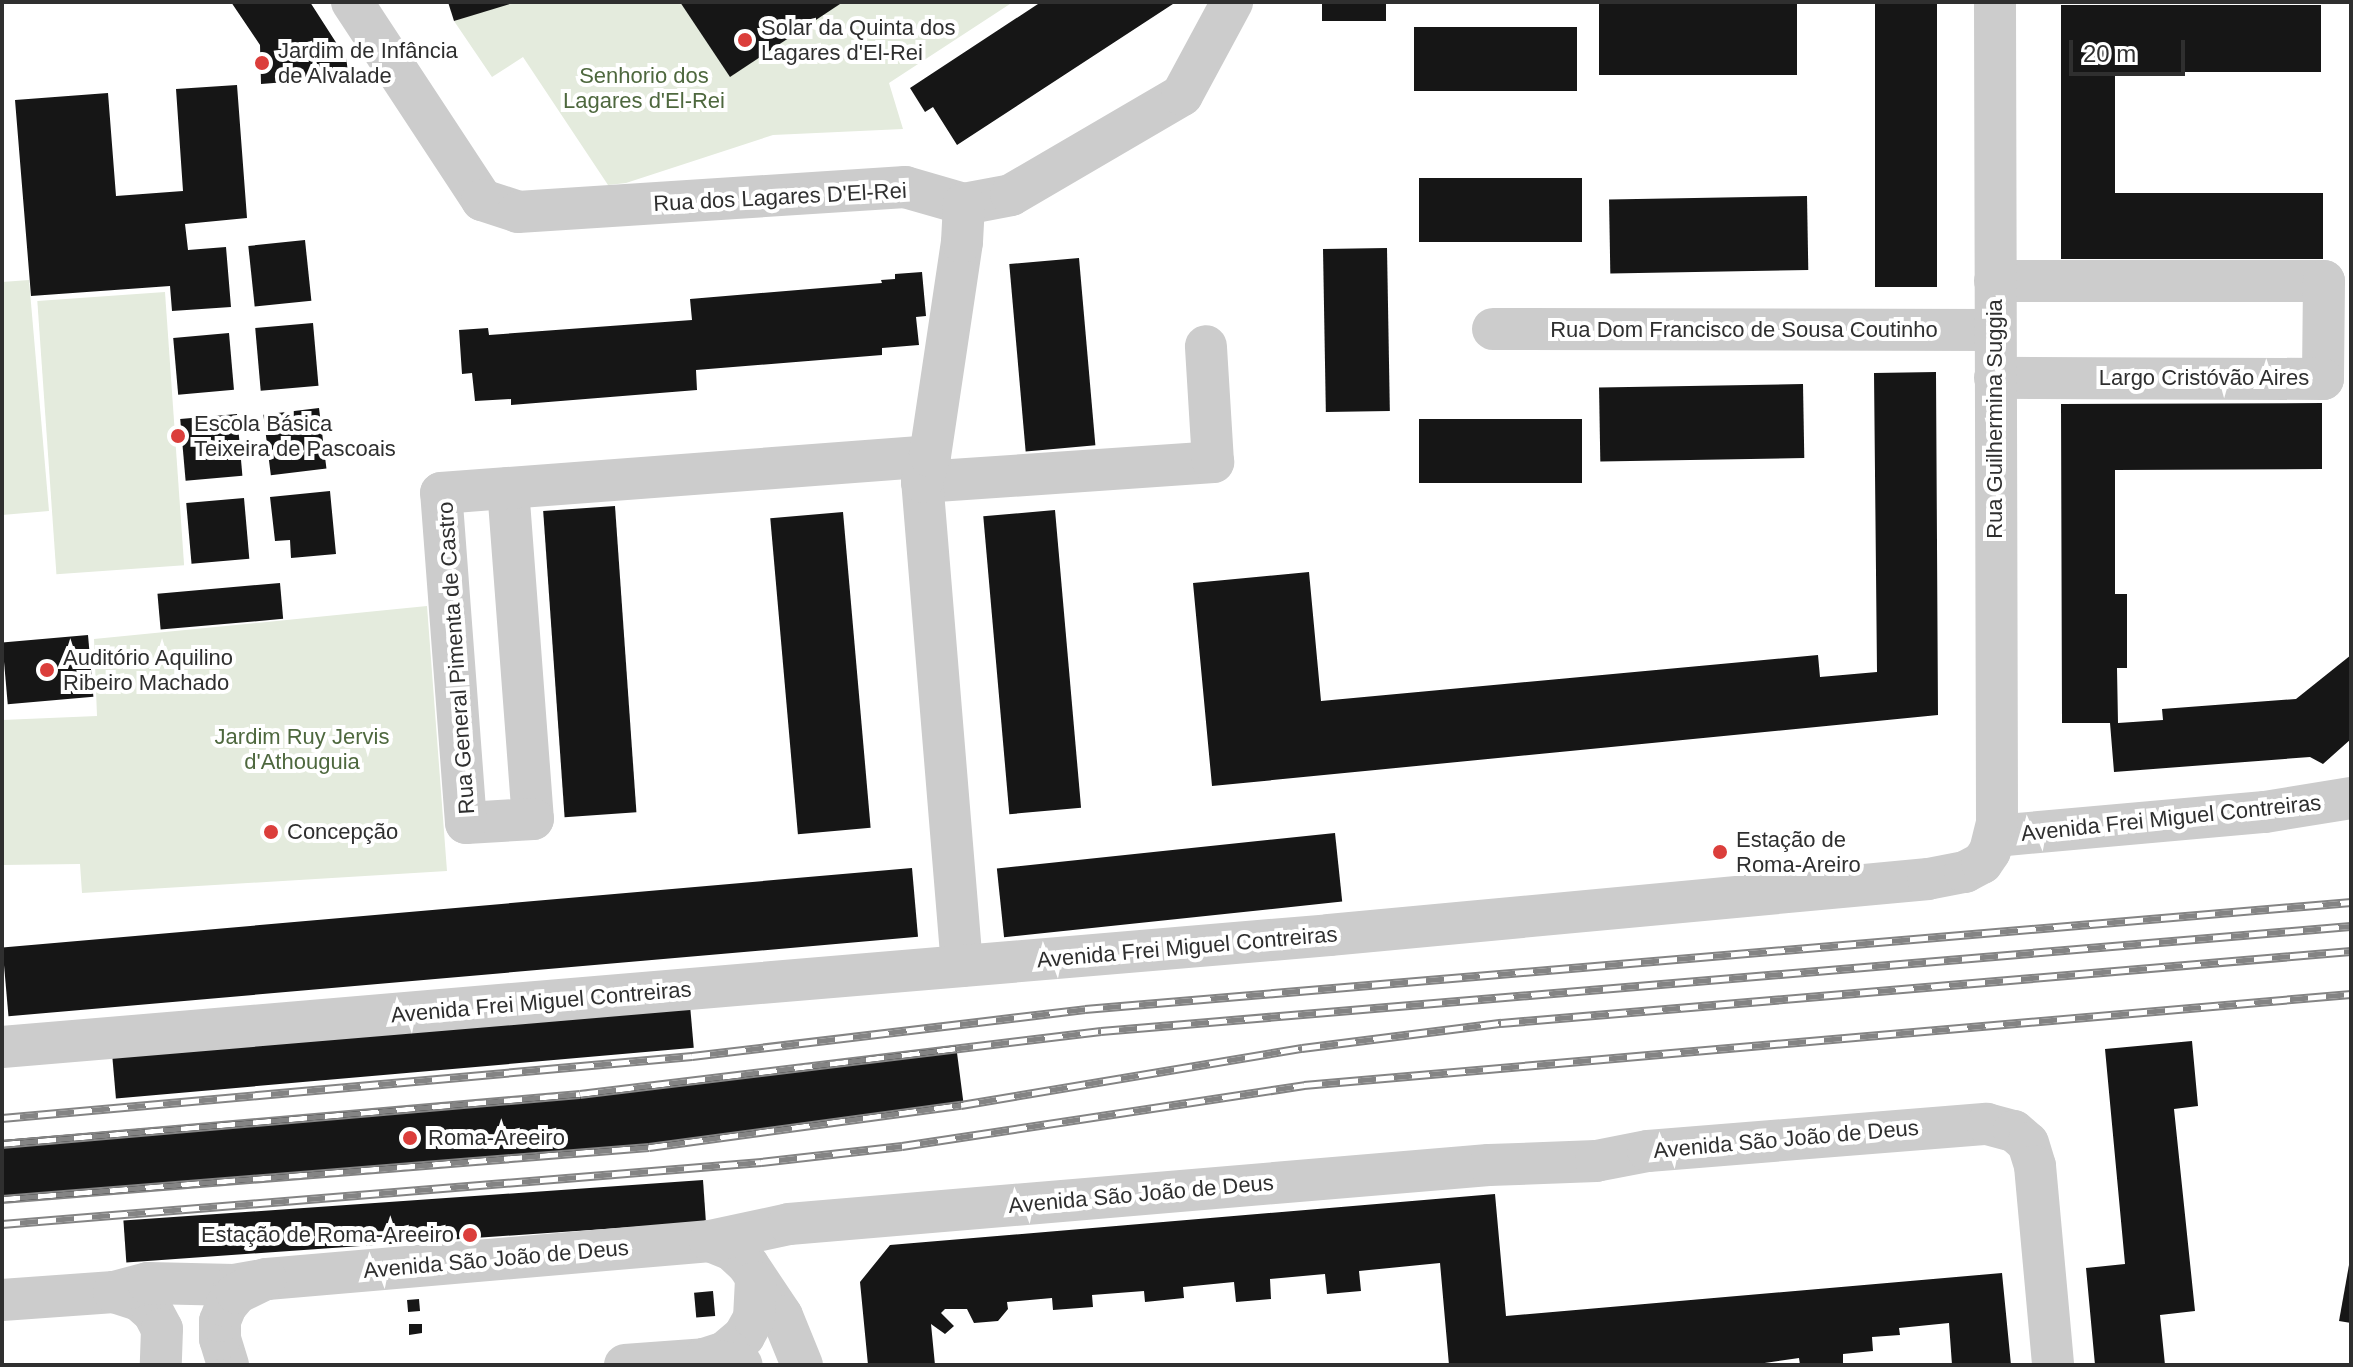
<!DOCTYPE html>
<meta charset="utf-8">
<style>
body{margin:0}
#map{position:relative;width:2353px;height:1367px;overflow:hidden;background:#fff;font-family:Arial,sans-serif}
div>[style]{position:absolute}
.green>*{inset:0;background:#e4ebdd;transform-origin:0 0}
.building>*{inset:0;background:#161616;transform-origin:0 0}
.minor>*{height:42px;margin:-21px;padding:0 21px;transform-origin:21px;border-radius:21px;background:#ccc}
.rail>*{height:9px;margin-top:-4.5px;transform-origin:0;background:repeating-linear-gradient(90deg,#fff 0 18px,#848484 0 36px);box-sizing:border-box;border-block:2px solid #848484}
.dots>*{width:22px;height:22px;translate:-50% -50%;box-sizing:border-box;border:4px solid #fff;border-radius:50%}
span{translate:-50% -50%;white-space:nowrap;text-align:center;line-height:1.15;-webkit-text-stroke:8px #fff;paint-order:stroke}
.poi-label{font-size:22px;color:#2f2f2f}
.left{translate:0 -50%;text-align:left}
.right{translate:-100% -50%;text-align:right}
.park-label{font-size:22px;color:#4e683e}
.street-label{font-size:22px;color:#2f2f2f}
.frame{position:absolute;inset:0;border:4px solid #2f2f2f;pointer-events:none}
.scale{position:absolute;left:2069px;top:40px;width:116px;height:36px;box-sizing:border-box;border:4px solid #2f2f2f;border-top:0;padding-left:10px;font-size:24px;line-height:28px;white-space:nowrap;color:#2f2f2f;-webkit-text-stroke:6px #fff;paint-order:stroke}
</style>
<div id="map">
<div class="green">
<i style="clip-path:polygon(510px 2px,1013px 2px,889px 83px,903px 129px,773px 135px,626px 183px,608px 185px,523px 57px,492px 77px,454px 21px)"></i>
<i style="clip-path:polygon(29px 280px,49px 511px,2px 515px,2px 282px)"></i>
<i style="left:165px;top:292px;width:274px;height:128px;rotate:86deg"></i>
<i style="clip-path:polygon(427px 606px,447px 871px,82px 893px,80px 864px,2px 865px,2px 720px,97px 716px,94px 639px)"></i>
</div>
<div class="building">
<i style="clip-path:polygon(231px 2px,310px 2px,346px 58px,349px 77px,261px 84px,260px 45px)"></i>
<i style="clip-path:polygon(448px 2px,513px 2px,513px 3px,454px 21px)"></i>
<i style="clip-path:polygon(680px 2px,843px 2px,730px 77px)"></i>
<i style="clip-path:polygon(1041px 2px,1176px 2px,957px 145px,933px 107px,925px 112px,910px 88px)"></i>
<i style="left:1322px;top:2px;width:64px;height:19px"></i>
<i style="left:1599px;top:2px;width:198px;height:73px"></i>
<i style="left:1875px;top:2px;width:62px;height:285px"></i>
<i style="clip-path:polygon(2061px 5px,2321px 5px,2321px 72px,2115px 72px,2115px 193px,2323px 193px,2323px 259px,2061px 259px)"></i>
<i style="left:1577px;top:27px;width:64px;height:163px;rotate:90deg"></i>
<i style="clip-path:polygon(237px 85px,247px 218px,185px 224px,188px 250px,226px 247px,231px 307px,172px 311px,170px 286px,31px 296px,15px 100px,108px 93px,116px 196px,183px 191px,176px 89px)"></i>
<i style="left:1582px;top:178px;width:64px;height:163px;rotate:90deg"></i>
<i style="left:1807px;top:196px;width:74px;height:198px;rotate:89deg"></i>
<i style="left:305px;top:240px;width:61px;height:57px;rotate:84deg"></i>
<i style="left:1387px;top:248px;width:163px;height:64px;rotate:89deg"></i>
<i style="left:1079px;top:258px;width:188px;height:70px;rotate:85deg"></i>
<i style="clip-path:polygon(922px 272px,926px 316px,916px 317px,919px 345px,882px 348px,882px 355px,696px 370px,697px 390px,511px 405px,511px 399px,475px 401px,472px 373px,462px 374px,459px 330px,488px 328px,489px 335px,692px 320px,690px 299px,882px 283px,881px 280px,895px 279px,895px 274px)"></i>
<i style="left:313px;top:323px;width:63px;height:58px;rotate:85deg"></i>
<i style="left:229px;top:333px;width:57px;height:56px;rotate:85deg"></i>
<i style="clip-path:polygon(1936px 372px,1938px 715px,1212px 786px,1193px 583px,1309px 572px,1321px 701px,1818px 655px,1820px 677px,1877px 672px,1874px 373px)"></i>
<i style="left:1803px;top:384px;width:74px;height:204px;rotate:89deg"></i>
<i style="clip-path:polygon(2322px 403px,2322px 469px,2115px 470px,2115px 594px,2127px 594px,2127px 668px,2117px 668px,2118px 723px,2163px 720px,2162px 709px,2296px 699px,2351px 655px,2351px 739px,2323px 764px,2310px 757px,2114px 772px,2110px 723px,2062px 723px,2061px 404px)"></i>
<i style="left:319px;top:408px;width:61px;height:56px;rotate:83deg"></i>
<i style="left:237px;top:414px;width:62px;height:57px;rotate:85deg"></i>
<i style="left:1419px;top:419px;width:163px;height:64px"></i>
<i style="clip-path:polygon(330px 491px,336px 554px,291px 558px,290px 540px,275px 541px,270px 497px)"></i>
<i style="left:244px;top:498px;width:61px;height:58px;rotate:85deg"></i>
<i style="left:615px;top:506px;width:307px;height:72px;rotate:86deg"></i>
<i style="left:1055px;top:510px;width:299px;height:72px;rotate:85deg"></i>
<i style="left:843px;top:512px;width:317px;height:73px;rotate:85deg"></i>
<i style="left:280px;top:583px;width:36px;height:123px;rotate:85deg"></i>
<i style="left:88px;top:635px;width:62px;height:86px;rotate:85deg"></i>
<i style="left:1335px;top:833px;width:69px;height:340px;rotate:84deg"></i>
<i style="left:912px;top:868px;width:69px;height:913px;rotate:85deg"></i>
<i style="left:690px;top:1005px;width:43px;height:580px;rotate:85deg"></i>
<i style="clip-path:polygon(2192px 1041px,2198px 1106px,2174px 1109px,2195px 1311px,2160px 1315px,2165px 1365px,2095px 1365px,2086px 1268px,2125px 1264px,2105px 1049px)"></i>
<i style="clip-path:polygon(956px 1045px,964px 1107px,635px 1150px,2px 1203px,2px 1140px,631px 1088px)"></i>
<i style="left:703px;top:1180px;width:42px;height:581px;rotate:86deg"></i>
<i style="clip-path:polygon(1495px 1194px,1506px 1316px,2002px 1273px,2011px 1365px,1952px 1365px,1949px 1323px,1899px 1328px,1900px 1335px,1872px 1337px,1873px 1351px,1843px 1354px,1843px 1365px,1800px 1365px,1799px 1358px,1751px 1365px,1449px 1365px,1440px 1263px,1359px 1271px,1361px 1291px,1327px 1294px,1325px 1274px,1270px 1279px,1271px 1299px,1236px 1302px,1234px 1282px,1183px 1287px,1184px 1298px,1145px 1302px,1144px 1291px,1092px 1295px,1093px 1307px,1053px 1310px,1052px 1298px,1007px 1302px,1008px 1309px,998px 1321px,974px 1323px,967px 1309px,945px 1309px,941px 1313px,954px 1326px,945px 1334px,931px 1324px,935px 1365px,868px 1365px,860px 1282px,890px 1245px)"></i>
<i style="clip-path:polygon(2349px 1265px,2351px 1265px,2351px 1323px,2339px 1321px)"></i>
<i style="left:713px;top:1291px;width:25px;height:19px;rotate:85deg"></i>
<i style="left:419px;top:1299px;width:12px;height:12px;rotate:85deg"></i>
<i style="clip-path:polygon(409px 1324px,422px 1324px,422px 1333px,409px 1335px)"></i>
</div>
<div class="minor">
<i style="left:352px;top:2px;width:237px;rotate:56.7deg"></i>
<i style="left:482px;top:200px;width:38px;rotate:18deg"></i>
<i style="left:518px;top:212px;width:388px;rotate:-3.7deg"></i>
<i style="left:905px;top:187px;width:61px;rotate:16.1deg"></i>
<i style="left:964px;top:204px;width:48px;rotate:-10.8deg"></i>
<i style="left:1011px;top:195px;width:198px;rotate:-30.3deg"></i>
<i style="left:1182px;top:95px;width:106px;rotate:-61.7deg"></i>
<i style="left:1995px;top:281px;width:329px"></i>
<i style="left:2324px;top:281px;width:98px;rotate:90.6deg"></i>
<i style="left:2323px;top:379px;width:328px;rotate:-179.8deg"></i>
<i style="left:1493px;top:329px;width:502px;rotate:0.11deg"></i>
<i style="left:922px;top:482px;width:292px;rotate:-3.9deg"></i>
<i style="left:1213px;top:462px;width:116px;rotate:-93.5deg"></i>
<i style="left:508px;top:488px;width:332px;rotate:85.7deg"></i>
<i style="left:533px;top:819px;width:67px;rotate:176.6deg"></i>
<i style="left:466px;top:823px;width:331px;rotate:-94.3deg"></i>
<i style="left:441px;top:493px;width:490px;rotate:-4.3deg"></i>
<i style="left:1995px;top:836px;width:271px;rotate:-5.1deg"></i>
<i style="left:2265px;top:812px;width:87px;rotate:-9.2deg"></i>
<i style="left:962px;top:966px;width:486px;rotate:-94.7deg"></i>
<i style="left:922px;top:482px;width:27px;rotate:-73deg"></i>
<i style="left:930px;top:456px;width:216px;rotate:-81.5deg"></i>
<i style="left:962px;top:242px;width:38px;rotate:-87deg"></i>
<i style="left:2px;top:1047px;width:1332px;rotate:-4.82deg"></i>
<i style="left:1329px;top:935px;width:602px;rotate:-5.34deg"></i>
<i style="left:1928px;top:879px;width:38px;rotate:-11deg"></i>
<i style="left:1965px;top:872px;width:19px;rotate:-28deg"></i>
<i style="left:1982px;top:863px;width:14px;rotate:-56deg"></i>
<i style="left:1990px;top:851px;width:30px;rotate:-76deg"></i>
<i style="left:1997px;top:822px;width:820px;rotate:-90.14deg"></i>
<i style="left:710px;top:1241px;width:24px;rotate:22deg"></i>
<i style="left:732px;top:1250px;width:22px;rotate:43deg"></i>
<i style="left:748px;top:1265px;width:61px;rotate:56.3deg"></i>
<i style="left:782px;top:1316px;width:53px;rotate:67.8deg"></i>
<i style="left:114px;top:1292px;width:26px;rotate:18deg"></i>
<i style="left:139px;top:1300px;width:18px;rotate:41deg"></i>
<i style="left:153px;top:1312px;width:19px;rotate:62deg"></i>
<i style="left:162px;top:1329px;width:36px;rotate:92deg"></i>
<i style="left:2px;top:1300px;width:112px;rotate:-4.1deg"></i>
<i style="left:114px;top:1292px;width:35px;rotate:-15deg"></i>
<i style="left:148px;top:1283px;width:86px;rotate:1.3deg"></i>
<i style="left:234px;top:1285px;width:34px;rotate:-10deg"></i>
<i style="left:267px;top:1279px;width:445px;rotate:-4.9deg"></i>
<i style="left:710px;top:1241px;width:81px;rotate:-12.1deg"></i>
<i style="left:789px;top:1224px;width:702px;rotate:-4.82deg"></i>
<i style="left:1489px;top:1165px;width:107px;rotate:-2.1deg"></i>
<i style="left:1596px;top:1161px;width:53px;rotate:-10.9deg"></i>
<i style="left:1648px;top:1151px;width:340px;rotate:-4.6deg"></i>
<i style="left:1987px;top:1124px;width:28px;rotate:15deg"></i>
<i style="left:2014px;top:1131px;width:18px;rotate:41deg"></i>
<i style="left:2028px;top:1143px;width:24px;rotate:73deg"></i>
<i style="left:2035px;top:1166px;width:200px;rotate:84.8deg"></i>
<i style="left:704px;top:1359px;width:22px;rotate:-18deg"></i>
<i style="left:725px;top:1352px;width:25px;rotate:-40deg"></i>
<i style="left:744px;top:1336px;width:21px;rotate:-61deg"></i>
<i style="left:754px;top:1318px;width:36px;rotate:-87deg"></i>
<i style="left:228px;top:1365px;width:27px;rotate:-107deg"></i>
<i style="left:220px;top:1339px;width:18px;rotate:-90deg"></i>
<i style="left:220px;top:1321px;width:16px;rotate:-68deg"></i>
<i style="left:226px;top:1306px;width:17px;rotate:-50deg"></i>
<i style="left:237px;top:1293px;width:32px;rotate:-26deg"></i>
<i style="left:625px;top:1365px;width:79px;rotate:-4.3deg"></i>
<i style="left:704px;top:1359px;width:38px;rotate:9deg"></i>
</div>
<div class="rail">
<i style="left:2px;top:1118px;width:693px;rotate:-5.13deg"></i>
<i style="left:692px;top:1056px;width:396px;rotate:-6.8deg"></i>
<i style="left:1085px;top:1009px;width:1271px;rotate:-4.83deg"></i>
<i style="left:2px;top:1144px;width:580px;rotate:-4.94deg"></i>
<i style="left:580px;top:1094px;width:525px;rotate:-6.89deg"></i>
<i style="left:1101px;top:1031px;width:1254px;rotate:-4.8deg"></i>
<i style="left:2px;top:1199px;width:649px;rotate:-4.6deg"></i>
<i style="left:649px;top:1147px;width:315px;rotate:-7.7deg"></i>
<i style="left:961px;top:1105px;width:346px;rotate:-9.5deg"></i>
<i style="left:1302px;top:1048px;width:201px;rotate:-7.2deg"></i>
<i style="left:1501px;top:1023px;width:853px;rotate:-4.84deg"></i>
<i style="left:2px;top:1224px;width:762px;rotate:-4.67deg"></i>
<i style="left:761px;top:1162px;width:142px;rotate:-6.5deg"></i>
<i style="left:902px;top:1146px;width:407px;rotate:-8.6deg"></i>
<i style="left:1304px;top:1085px;width:1051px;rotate:-4.97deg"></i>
</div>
<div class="dots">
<i style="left:745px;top:40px;background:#db3e3b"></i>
<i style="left:262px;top:63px;background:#db3e3b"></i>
<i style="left:178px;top:436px;background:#db3e3b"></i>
<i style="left:47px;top:670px;background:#db3e3b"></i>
<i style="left:271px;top:832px;background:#db3e3b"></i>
<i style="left:1720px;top:852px;background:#db3e3b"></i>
<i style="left:410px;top:1138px;background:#db3e3b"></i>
<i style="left:470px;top:1235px;background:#db3e3b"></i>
</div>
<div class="poi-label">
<span class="left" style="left:761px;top:40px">Solar da Quinta dos<br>Lagares d'El-Rei</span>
<span class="left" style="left:278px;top:63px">Jardim de Infância<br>de Alvalade</span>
<span class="left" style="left:194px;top:436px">Escola Básica<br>Teixeira de Pascoais</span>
<span class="left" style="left:63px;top:670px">Auditório Aquilino<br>Ribeiro Machado</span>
<span class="left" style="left:287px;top:832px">Concepção</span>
<span class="left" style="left:1736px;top:852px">Estação de<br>Roma-Areiro</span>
<span class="left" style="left:428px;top:1138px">Roma-Areeiro</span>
<span class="right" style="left:454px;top:1235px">Estação de Roma-Areeiro</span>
</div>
<div class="park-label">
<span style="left:644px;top:88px">Senhorio dos<br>Lagares d'El-Rei</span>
<span style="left:302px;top:749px">Jardim Ruy Jervis<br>d'Athouguia</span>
</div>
<div class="street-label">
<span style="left:780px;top:197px;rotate:-3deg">Rua dos Lagares D'El-Rei</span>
<span style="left:1744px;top:330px">Rua Dom Francisco de Sousa Coutinho</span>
<span style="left:2204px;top:378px">Largo Cristóvão Aires</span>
<span style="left:1995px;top:419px;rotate:-90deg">Rua Guilhermina Suggia</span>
<span style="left:456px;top:658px;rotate:-94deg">Rua General Pimenta de Castro</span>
<span style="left:2171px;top:818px;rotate:-6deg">Avenida Frei Miguel Contreiras</span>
<span style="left:1187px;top:947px;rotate:-5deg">Avenida Frei Miguel Contreiras</span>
<span style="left:541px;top:1002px;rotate:-5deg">Avenida Frei Miguel Contreiras</span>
<span style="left:1786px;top:1139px;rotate:-5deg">Avenida São João de Deus</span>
<span style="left:1141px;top:1194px;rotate:-5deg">Avenida São João de Deus</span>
<span style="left:496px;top:1259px;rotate:-5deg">Avenida São João de Deus</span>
</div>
<div class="frame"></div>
<div class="scale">20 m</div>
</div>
